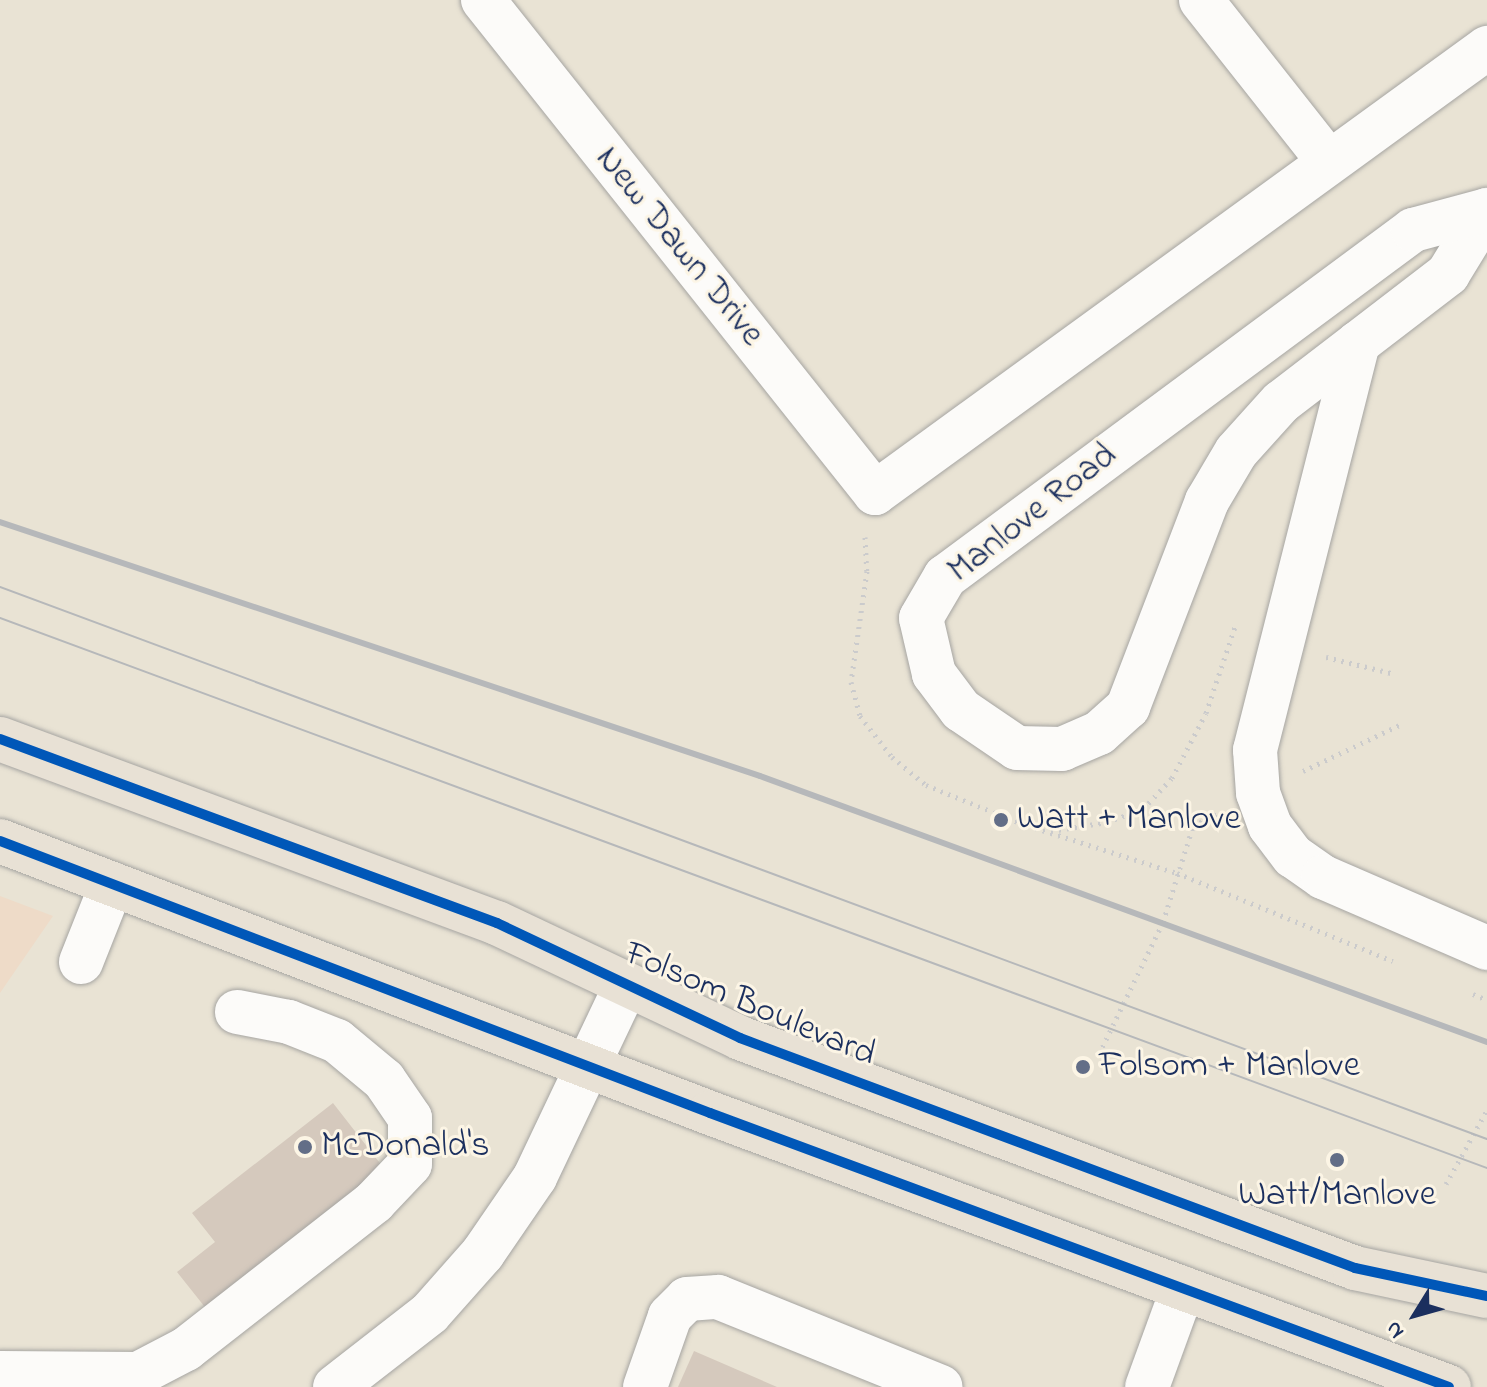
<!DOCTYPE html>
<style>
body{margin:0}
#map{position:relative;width:1487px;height:1387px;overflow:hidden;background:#e9e3d4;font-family:"Indie Flower",sans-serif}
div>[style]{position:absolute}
.built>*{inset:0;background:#eedbc8}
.building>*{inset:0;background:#d5c9bd}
.path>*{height:5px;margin-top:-2.5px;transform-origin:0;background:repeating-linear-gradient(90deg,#cbcbcc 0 2px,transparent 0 8px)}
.roads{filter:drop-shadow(0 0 2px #a6a5a2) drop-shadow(0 0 2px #a6a5a2)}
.minor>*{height:44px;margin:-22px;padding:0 22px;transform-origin:22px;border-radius:22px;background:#fcfbf9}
.major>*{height:44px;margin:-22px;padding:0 22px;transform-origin:22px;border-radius:22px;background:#e8e1d5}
.tram>*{height:2px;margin:-1px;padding:0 1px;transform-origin:1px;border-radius:1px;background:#b6b8ba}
.rail>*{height:6px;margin:-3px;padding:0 3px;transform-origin:3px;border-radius:3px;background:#b6b8ba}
.cycleway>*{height:10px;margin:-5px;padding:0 5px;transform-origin:5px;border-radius:5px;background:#0057b8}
.dots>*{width:22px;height:22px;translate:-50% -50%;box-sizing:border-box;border:4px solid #fcf5e5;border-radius:50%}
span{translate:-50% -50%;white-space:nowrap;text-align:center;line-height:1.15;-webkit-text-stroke:6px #fcf5e5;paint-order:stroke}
.street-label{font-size:36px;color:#1b2f5e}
.poi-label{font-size:36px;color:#1b2f5e}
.left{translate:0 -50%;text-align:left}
.north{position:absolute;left:1375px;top:1275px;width:80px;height:80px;-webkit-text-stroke:6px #fcf5e5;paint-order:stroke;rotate:233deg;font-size:22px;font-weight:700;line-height:32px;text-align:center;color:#1b2f5e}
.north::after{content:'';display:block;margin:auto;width:28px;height:36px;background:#1b2f5e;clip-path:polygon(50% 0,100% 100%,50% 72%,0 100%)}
</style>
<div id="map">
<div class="built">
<i style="clip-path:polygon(0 896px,53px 916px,0 993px)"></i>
</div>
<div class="building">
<i style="clip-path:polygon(333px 1103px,390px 1176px,212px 1316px,177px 1272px,215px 1242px,192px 1213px)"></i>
<i style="clip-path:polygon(694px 1351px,777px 1387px,678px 1387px)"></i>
</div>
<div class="path">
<i style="left:865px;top:537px;width:34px;rotate:87deg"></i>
<i style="left:867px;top:571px;width:112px;rotate:98.2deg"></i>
<i style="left:851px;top:682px;width:35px;rotate:75deg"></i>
<i style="left:860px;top:716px;width:52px;rotate:52deg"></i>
<i style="left:892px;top:757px;width:44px;rotate:39.5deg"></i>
<i style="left:926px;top:785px;width:101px;rotate:22deg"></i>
<i style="left:1020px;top:823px;width:165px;rotate:17.7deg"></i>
<i style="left:1177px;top:873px;width:233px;rotate:22.2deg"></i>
<i style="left:1326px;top:657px;width:67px;rotate:13.8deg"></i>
<i style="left:1303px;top:771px;width:107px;rotate:-25.4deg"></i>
<i style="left:1051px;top:831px;width:57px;rotate:-9.1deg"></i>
<i style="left:1107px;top:822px;width:38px;rotate:-20deg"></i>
<i style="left:1143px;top:809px;width:42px;rotate:-46.9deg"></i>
<i style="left:1172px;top:778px;width:73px;rotate:-62.4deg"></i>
<i style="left:1206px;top:713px;width:91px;rotate:-71.4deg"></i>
<i style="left:1473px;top:994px;width:15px;rotate:23deg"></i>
<i style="left:1099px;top:1054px;width:147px;rotate:-64.1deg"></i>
<i style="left:1163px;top:922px;width:101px;rotate:-72.6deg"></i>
<i style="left:1193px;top:826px;width:29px;rotate:-27deg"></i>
<i style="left:1446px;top:1184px;width:85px;rotate:-61deg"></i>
</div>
<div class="roads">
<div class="minor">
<i style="left:483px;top:0;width:630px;rotate:51.51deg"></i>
<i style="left:875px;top:493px;width:757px;rotate:-36.02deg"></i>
<i style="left:1201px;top:0;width:206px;rotate:51.7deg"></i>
<i style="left:1487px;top:210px;width:75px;rotate:121.4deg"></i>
<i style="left:1448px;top:274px;width:210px;rotate:142.5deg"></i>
<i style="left:1281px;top:402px;width:67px;rotate:132deg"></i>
<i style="left:1236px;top:452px;width:57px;rotate:120.6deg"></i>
<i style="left:1207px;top:501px;width:221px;rotate:111deg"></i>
<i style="left:1128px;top:707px;width:39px;rotate:138deg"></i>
<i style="left:1099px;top:733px;width:40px;rotate:156.6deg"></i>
<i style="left:1062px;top:749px;width:45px;rotate:-178.7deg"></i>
<i style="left:1017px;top:748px;width:68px;rotate:-145.8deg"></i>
<i style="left:961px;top:710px;width:45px;rotate:-126.9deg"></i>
<i style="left:934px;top:674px;width:57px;rotate:-103.1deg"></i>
<i style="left:921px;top:618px;width:48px;rotate:-59.7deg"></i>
<i style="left:945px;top:577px;width:583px;rotate:-36.56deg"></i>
<i style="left:1413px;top:230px;width:77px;rotate:-15.1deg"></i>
<i style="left:1358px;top:343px;width:420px;rotate:104.2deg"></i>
<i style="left:1255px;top:750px;width:43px;rotate:86deg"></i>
<i style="left:1258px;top:793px;width:35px;rotate:70deg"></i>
<i style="left:1270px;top:826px;width:38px;rotate:53deg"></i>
<i style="left:1293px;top:856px;width:37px;rotate:35deg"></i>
<i style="left:1323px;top:877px;width:179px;rotate:23.4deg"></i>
<i style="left:81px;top:962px;width:84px;rotate:-68.3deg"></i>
<i style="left:0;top:1373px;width:138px;rotate:0.4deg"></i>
<i style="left:138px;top:1374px;width:54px;rotate:-27.5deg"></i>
<i style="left:186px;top:1349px;width:239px;rotate:-38deg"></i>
<i style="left:374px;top:1202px;width:52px;rotate:-46.5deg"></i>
<i style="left:410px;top:1164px;width:46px;rotate:-90deg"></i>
<i style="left:410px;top:1118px;width:46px;rotate:-124.4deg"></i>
<i style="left:384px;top:1080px;width:61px;rotate:-140.3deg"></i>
<i style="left:337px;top:1041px;width:52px;rotate:-158.4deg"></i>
<i style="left:289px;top:1022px;width:53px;rotate:-169.1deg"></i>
<i style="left:335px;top:1387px;width:120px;rotate:-37.9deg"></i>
<i style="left:430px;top:1313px;width:80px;rotate:-48.5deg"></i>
<i style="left:483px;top:1253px;width:92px;rotate:-55.6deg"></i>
<i style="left:535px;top:1177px;width:212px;rotate:-64.6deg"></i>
<i style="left:645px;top:1387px;width:75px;rotate:-70.6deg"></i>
<i style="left:670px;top:1316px;width:24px;rotate:-45deg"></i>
<i style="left:687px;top:1299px;width:31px;rotate:-4deg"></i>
<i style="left:718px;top:1297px;width:240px;rotate:22deg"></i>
<i style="left:1147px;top:1387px;width:105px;rotate:-70deg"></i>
</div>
<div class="major">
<i style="left:0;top:739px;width:530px;rotate:20.32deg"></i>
<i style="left:497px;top:923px;width:269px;rotate:25.3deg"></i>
<i style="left:740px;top:1038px;width:657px;rotate:20.5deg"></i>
<i style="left:1355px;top:1268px;width:135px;rotate:12deg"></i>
<i style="left:0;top:841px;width:760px;rotate:20.96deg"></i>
<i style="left:710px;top:1113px;width:788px;rotate:20.34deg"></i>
</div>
</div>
<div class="tram">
<i style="left:0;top:587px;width:1586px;rotate:20.37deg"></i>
<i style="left:0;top:618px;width:1585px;rotate:20.3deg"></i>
</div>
<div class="rail">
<i style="left:0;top:522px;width:801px;rotate:18.48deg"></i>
<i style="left:760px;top:776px;width:774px;rotate:20.1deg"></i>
</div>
<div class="cycleway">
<i style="left:0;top:739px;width:530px;rotate:20.32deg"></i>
<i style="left:497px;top:923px;width:269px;rotate:25.3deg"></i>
<i style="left:740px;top:1038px;width:657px;rotate:20.5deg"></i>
<i style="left:1355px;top:1268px;width:135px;rotate:12deg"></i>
<i style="left:0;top:841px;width:760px;rotate:20.96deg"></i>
<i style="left:710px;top:1113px;width:788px;rotate:20.34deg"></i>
</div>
<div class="dots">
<i style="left:1001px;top:820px;background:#636e87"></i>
<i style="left:1083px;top:1067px;background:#636e87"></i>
<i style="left:305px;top:1147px;background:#636e87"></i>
<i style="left:1337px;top:1160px;background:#636e87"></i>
</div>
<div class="street-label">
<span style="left:679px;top:247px;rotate:51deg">New Dawn Drive</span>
<span style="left:1033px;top:514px;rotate:-38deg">Manlove Road</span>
<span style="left:750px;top:1005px;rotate:23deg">Folsom Boulevard</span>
</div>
<div class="poi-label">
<span class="left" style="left:1017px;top:820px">Watt + Manlove</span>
<span class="left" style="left:1099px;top:1067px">Folsom + Manlove</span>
<span class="left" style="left:321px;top:1147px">McDonald's</span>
<span style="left:1337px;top:1196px">Watt/Manlove</span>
</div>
<div class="north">N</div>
</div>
